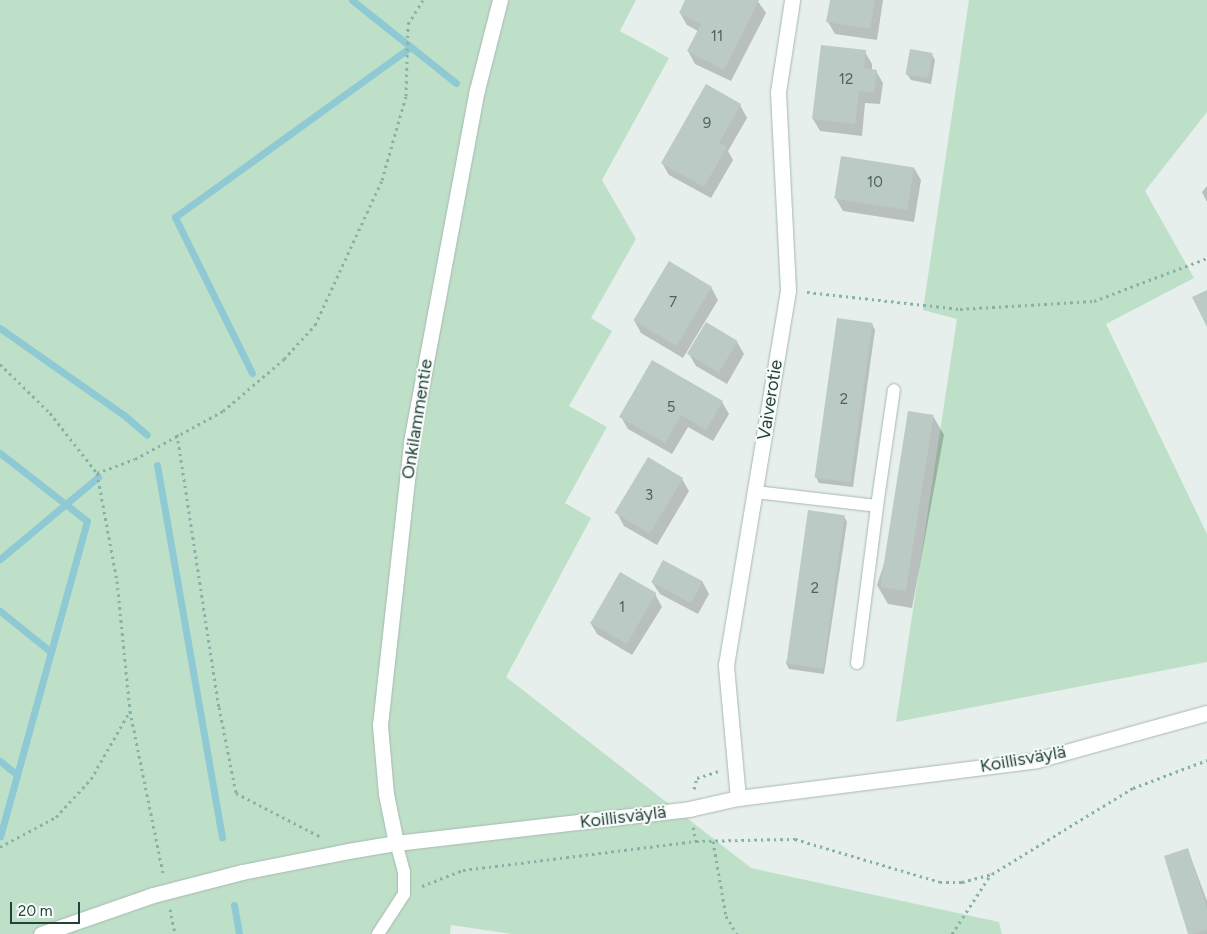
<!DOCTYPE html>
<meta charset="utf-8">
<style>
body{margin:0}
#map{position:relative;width:1207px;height:934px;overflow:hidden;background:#e6efeb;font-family:Figtree,sans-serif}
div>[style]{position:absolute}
.green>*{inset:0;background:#bfe0c8}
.shadow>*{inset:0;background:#0003}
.stream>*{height:7px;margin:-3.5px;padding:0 3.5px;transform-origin:3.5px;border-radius:3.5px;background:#8ec9d4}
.building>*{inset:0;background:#bbcac4;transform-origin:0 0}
.path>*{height:3px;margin-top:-1.5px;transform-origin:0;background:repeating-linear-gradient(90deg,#86b3a5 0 2.5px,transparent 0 6.5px)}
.roads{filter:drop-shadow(0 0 1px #a8b8b2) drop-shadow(0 0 1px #a8b8b2)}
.lane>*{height:12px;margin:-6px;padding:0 6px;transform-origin:6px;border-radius:6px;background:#fff}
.street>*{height:15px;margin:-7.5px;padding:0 7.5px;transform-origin:7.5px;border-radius:7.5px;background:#fff}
.secondary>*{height:15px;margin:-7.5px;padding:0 7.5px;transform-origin:7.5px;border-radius:7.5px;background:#fff}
span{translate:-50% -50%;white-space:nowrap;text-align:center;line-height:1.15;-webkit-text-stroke:4px #f7fbf9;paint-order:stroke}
.number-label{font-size:15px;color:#4a645c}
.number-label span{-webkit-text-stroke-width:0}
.street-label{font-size:18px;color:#24423a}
.scale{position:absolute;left:10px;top:902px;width:70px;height:22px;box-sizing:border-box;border:2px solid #24423a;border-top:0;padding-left:6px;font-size:15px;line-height:18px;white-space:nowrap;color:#24423a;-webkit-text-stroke:4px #f7fbf9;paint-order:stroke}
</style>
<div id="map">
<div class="green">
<i style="clip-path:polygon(0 0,636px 0,620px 31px,669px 58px,602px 180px,636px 239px,591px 318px,612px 331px,569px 406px,607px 427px,565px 503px,591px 518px,506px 677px,751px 868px,999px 922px,1002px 934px,512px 934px,451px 925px,450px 934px,0 934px)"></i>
<i style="clip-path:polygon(969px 0,1207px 0,1207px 112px,1145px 191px,1194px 278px,1106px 324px,1207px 534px,1207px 662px,896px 722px,957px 319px,923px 310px)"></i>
</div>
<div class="shadow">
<i style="clip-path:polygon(687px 0,757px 0,766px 13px,731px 81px,695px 64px,688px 51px,698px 31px,687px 25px,680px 13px)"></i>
<i style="clip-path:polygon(831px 0,883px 0,877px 40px,835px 34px,828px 22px)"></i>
<i style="clip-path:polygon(865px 52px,872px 64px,872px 70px,876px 71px,883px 83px,880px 104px,865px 103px,862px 136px,820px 131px,813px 119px)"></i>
<i style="clip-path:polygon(932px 55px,935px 60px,931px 84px,911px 80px,907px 74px)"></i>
<i style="clip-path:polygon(740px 105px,747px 118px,728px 151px,733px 160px,711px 198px,669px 175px,662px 163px)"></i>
<i style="clip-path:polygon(914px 168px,921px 180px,914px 222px,843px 211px,836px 199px)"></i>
<i style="clip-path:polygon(1207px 186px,1207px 202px,1202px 192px)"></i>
<i style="clip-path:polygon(711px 287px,718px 300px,683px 358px,641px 333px,634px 320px)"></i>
<i style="clip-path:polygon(872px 324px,875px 330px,853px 487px,819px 483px,816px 477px)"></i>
<i style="clip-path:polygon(737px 342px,744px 354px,727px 384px,696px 366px,689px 354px)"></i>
<i style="clip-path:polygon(722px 402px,729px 414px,713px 441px,688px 427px,672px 454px,628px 429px,621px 417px)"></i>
<i style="clip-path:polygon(933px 416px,944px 435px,912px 608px,888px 604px,877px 585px)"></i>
<i style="clip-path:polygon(682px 479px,689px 491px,657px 545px,624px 526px,617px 513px)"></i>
<i style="clip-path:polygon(844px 516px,847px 522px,824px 674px,789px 669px,786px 663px)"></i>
<i style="clip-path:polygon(702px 581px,709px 594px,698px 614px,660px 594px,652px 582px)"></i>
<i style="clip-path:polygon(655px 594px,662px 607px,632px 655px,597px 634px,590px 622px)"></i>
<i style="clip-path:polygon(1188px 850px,1207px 901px,1207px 934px,1190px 934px)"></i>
</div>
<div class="stream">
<i style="left:352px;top:0;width:133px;rotate:38.6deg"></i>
<i style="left:0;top:328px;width:151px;rotate:35.1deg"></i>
<i style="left:124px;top:415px;width:30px;rotate:41deg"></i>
<i style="left:252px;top:373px;width:174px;rotate:-116.3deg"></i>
<i style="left:175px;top:217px;width:291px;rotate:-35.8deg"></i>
<i style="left:0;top:453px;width:110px;rotate:38deg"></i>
<i style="left:87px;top:521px;width:327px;rotate:105.4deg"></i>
<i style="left:157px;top:465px;width:378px;rotate:80.1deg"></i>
<i style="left:0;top:559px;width:128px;rotate:-39.9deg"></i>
<i style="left:0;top:611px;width:65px;rotate:38.8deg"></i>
<i style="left:0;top:761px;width:22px;rotate:39deg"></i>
<i style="left:234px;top:905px;width:29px;rotate:80deg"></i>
</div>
<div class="building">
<i style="clip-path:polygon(685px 0,759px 0,724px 70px,687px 51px,701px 24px,679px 13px)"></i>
<i style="clip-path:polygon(830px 0,875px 0,870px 29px,826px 22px)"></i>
<i style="clip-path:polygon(821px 45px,866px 50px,864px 68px,877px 70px,874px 93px,859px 91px,855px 124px,812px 119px)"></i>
<i style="left:910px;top:49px;width:23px;height:26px;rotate:10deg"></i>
<i style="clip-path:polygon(706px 84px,741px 104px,719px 143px,727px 147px,704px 187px,661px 163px)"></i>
<i style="left:841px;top:156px;width:74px;height:43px;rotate:9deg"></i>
<i style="left:669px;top:261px;width:50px;height:69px;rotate:31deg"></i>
<i style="clip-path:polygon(1207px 290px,1207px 327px,1192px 297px)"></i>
<i style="left:837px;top:318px;width:36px;height:161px;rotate:8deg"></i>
<i style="left:706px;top:322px;width:37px;height:37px;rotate:31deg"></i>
<i style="clip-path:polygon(652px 360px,723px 401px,706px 430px,681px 415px,665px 443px,619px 417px)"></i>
<i style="left:908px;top:411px;width:26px;height:178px;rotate:9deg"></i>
<i style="left:648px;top:457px;width:41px;height:65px;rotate:31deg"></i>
<i style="left:808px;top:510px;width:37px;height:155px;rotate:8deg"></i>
<i style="left:663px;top:560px;width:45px;height:25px;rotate:28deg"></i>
<i style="left:620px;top:572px;width:42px;height:59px;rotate:30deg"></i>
<i style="clip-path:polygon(1188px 848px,1207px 909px,1207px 930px,1193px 934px,1188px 934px,1164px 856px)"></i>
</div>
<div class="path">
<i style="left:807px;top:292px;width:154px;rotate:6.3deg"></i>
<i style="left:960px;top:309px;width:134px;rotate:-3.4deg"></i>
<i style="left:1094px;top:301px;width:121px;rotate:-20.8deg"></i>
<i style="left:0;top:364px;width:70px;rotate:44.4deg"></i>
<i style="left:50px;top:413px;width:76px;rotate:51.9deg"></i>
<i style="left:97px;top:473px;width:110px;rotate:79.5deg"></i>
<i style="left:117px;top:581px;width:131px;rotate:84.3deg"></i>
<i style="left:130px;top:711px;width:165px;rotate:78.5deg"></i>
<i style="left:177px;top:434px;width:276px;rotate:81.3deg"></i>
<i style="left:219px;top:707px;width:88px;rotate:78.8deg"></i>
<i style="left:236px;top:793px;width:96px;rotate:27.4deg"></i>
<i style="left:97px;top:473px;width:40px;rotate:-20.2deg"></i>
<i style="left:135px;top:459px;width:100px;rotate:-28.6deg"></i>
<i style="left:223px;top:411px;width:80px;rotate:-40.4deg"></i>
<i style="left:284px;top:359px;width:46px;rotate:-47.6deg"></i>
<i style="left:315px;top:325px;width:160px;rotate:-65.2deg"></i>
<i style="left:382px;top:180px;width:87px;rotate:-74.1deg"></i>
<i style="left:406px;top:96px;width:72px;rotate:-88.4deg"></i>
<i style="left:408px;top:24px;width:28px;rotate:-58deg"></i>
<i style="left:694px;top:789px;width:11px;rotate:-75deg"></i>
<i style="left:697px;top:778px;width:22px;rotate:-18deg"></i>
<i style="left:693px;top:827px;width:14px;rotate:78deg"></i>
<i style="left:696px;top:841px;width:99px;rotate:-1.2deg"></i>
<i style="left:795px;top:839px;width:151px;rotate:16.5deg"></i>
<i style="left:940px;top:882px;width:22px"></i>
<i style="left:962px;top:882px;width:31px;rotate:-15deg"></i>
<i style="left:992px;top:874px;width:165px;rotate:-31.4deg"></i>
<i style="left:1133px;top:788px;width:79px;rotate:-20.7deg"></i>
<i style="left:713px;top:841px;width:76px;rotate:80.2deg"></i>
<i style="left:726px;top:916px;width:21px;rotate:59deg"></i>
<i style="left:0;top:847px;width:64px;rotate:-28.2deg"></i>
<i style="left:56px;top:817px;width:52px;rotate:-47.4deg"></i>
<i style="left:91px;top:779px;width:78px;rotate:-60.2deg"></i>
<i style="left:422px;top:886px;width:44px;rotate:-21.3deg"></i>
<i style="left:463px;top:870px;width:235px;rotate:-7.1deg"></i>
<i style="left:170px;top:909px;width:25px;rotate:79deg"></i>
<i style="left:952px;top:934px;width:72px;rotate:-57deg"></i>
</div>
<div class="roads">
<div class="lane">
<i style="left:755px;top:492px;width:123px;rotate:6.5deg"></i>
<i style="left:877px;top:506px;width:117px;rotate:-81.7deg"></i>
<i style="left:857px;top:663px;width:158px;rotate:-82.7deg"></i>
<i style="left:378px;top:934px;width:48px;rotate:-57deg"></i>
<i style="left:404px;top:894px;width:22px;rotate:-90deg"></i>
<i style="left:404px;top:872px;width:30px;rotate:-105deg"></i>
</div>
<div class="street">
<i style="left:738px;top:798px;width:134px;rotate:-95.2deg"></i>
<i style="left:726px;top:665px;width:380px;rotate:-80.6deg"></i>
<i style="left:788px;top:290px;width:198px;rotate:-92.9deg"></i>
<i style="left:778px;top:92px;width:93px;rotate:-81.3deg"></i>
<i style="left:396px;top:843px;width:50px;rotate:-101.5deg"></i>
<i style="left:386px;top:794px;width:69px;rotate:-95deg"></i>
<i style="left:380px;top:725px;width:285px;rotate:-83.7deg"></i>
<i style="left:411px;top:442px;width:358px;rotate:-79.4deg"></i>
<i style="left:477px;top:90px;width:93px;rotate:-75.7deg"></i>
</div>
<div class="secondary">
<i style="left:41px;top:934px;width:119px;rotate:-19.2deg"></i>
<i style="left:153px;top:895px;width:92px;rotate:-14.5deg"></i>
<i style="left:242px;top:872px;width:108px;rotate:-11.2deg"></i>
<i style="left:348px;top:851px;width:49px;rotate:-9.5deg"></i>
<i style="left:396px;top:843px;width:295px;rotate:-6.6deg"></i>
<i style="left:689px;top:809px;width:50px;rotate:-12.7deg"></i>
<i style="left:738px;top:798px;width:301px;rotate:-7.2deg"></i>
<i style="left:1037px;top:760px;width:176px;rotate:-15.5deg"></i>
</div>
</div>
<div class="number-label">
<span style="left:717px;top:37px">11</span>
<span style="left:846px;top:80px">12</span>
<span style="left:707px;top:124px">9</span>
<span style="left:875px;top:183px">10</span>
<span style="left:673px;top:303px">7</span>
<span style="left:844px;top:400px">2</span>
<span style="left:671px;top:408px">5</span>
<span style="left:649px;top:496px">3</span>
<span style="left:815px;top:589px">2</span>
<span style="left:622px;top:608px">1</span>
</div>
<div class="street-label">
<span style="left:770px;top:400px;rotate:-81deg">Vaiverotie</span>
<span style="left:417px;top:419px;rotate:-81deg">Onkilammentie</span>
<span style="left:1023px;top:759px;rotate:-10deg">Koillisväylä</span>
<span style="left:623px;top:817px;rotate:-7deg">Koillisväylä</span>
</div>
<div class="scale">20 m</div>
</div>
